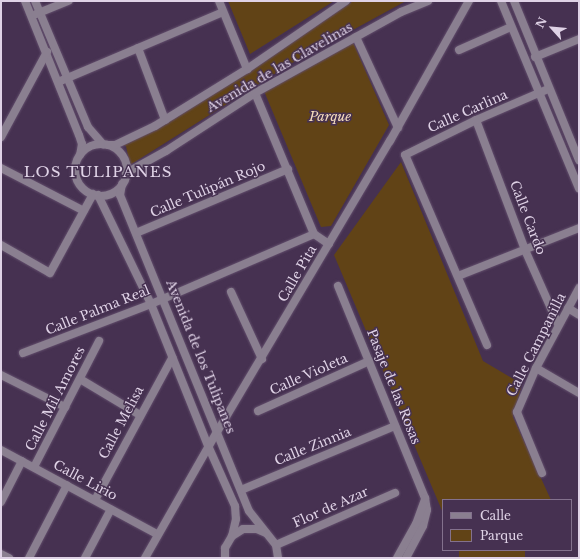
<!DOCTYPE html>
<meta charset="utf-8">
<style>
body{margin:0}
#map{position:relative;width:580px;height:559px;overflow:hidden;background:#463151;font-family:"Libre Baskerville",serif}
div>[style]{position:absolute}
.green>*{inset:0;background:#614316;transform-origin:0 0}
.roads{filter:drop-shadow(0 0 1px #624e6c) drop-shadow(0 0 1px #624e6c)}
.minor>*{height:8px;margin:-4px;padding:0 4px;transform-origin:4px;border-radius:4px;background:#8a7f90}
.minor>.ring{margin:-4px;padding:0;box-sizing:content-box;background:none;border:8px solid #8a7f90;border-radius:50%}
span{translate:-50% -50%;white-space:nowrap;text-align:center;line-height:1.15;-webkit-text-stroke:3px #463151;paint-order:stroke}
.street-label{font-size:13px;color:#dfd2e6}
.park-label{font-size:13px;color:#f6ddbd;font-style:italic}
.quarter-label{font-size:15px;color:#dfd2e6;letter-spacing:1px}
.frame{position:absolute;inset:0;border:2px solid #dfd2e6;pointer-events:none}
.legend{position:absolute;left:442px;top:499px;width:130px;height:52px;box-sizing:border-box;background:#463151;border:1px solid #83718d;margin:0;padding:5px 7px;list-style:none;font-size:12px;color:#dfd2e6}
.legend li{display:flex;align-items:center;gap:8px;height:20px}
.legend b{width:20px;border:1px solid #83718d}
.north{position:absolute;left:532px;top:8px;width:40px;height:40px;-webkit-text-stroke:3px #463151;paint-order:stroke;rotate:297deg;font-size:11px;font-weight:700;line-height:16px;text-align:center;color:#dfd2e6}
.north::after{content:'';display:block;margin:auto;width:14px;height:18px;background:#dfd2e6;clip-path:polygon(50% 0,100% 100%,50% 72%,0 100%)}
</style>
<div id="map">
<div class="green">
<i style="clip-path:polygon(228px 1px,334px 1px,250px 54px)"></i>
<i style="clip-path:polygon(353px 1px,406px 1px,292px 63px,130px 165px,126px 146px,122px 145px,252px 70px)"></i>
<i style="clip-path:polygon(352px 40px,389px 125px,331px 226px,321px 227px,264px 91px)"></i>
<i style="clip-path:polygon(401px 162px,483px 361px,522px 384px,513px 417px,551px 500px,443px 500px,443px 513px,334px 255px)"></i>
<i style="left:459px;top:550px;width:66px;height:9px"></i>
</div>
<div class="roads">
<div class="minor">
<i style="left:25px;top:1px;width:144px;rotate:68.1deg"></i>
<i style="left:79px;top:135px;width:9px;rotate:72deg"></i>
<i style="left:82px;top:144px;width:11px;rotate:100deg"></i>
<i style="left:35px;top:1px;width:137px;rotate:67.2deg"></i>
<i style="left:88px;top:127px;width:23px;rotate:49deg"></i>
<i style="left:219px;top:1px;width:74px;rotate:67.6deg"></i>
<i style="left:501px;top:1px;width:203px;rotate:67.4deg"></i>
<i style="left:514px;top:1px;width:172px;rotate:67.8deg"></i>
<i style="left:36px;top:14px;width:35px;rotate:-22deg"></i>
<i style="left:356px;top:37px;width:100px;rotate:65.2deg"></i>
<i style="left:138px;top:48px;width:77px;rotate:69.4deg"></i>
<i style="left:459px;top:50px;width:57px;rotate:-23.9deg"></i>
<i style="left:535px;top:57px;width:48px;rotate:-22.2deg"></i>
<i style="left:58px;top:82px;width:179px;rotate:-23deg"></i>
<i style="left:255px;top:93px;width:153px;rotate:67.3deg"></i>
<i style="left:314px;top:234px;width:18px;rotate:34deg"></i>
<i style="left:476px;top:120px;width:139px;rotate:69.3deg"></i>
<i style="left:525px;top:250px;width:81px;rotate:66deg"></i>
<i style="left:1px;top:137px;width:97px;rotate:-61.6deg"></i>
<i class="ring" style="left:75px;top:144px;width:44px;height:44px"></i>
<i style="left:108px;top:145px;width:7px"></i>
<i style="left:115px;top:145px;width:44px;rotate:-25.4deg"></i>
<i style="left:155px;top:126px;width:108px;rotate:-31.8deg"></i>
<i style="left:247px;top:69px;width:120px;rotate:-34.5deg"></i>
<i style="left:1px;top:168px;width:93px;rotate:27.4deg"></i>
<i style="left:126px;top:173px;width:46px;rotate:-28.8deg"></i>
<i style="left:166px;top:151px;width:106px;rotate:-33.1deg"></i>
<i style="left:255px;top:93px;width:167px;rotate:-29deg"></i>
<i style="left:401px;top:12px;width:29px;rotate:-22deg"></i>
<i style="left:122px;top:184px;width:11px;rotate:100deg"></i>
<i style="left:120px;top:195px;width:341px;rotate:67.8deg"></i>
<i style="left:249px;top:511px;width:43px;rotate:51.5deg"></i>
<i style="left:276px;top:545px;width:13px;rotate:81deg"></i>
<i style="left:98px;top:195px;width:121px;rotate:64.1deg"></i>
<i style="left:151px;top:304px;width:155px;rotate:68.1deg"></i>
<i style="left:209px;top:448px;width:64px;rotate:65.9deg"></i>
<i style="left:235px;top:506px;width:13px;rotate:86deg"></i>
<i style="left:236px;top:519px;width:17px;rotate:103deg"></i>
<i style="left:136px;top:233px;width:165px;rotate:-22.8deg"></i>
<i style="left:1px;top:245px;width:56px;rotate:29.7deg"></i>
<i style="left:50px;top:273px;width:90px;rotate:-61.4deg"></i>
<i style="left:458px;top:276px;width:130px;rotate:-21.6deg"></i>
<i style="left:338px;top:286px;width:229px;rotate:67.7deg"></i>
<i style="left:425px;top:498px;width:12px;rotate:81deg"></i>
<i style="left:427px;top:510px;width:16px;rotate:104deg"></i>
<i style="left:423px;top:526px;width:36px;rotate:118deg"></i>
<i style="left:231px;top:292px;width:74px;rotate:65.2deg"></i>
<i style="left:568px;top:308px;width:13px;rotate:32deg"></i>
<i style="left:487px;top:345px;width:207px;rotate:-113.3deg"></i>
<i style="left:405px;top:155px;width:79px;rotate:-26.2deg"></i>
<i style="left:476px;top:120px;width:78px;rotate:-23.3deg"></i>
<i style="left:23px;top:353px;width:137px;rotate:-20.9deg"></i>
<i style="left:151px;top:304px;width:177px;rotate:-23.2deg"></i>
<i style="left:536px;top:368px;width:50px;rotate:30.2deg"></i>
<i style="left:1px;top:375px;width:72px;rotate:26.6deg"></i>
<i style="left:80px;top:379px;width:70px;rotate:31deg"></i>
<i style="left:258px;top:411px;width:122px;rotate:-24.2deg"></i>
<i style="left:1px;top:450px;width:177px;rotate:28.3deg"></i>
<i style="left:34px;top:467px;width:142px;rotate:-62.7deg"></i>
<i style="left:542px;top:473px;width:66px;rotate:-112.3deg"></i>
<i style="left:517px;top:412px;width:48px;rotate:-66.6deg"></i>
<i style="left:536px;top:368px;width:91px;rotate:-61.7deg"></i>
<i style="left:241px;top:490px;width:167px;rotate:-22.6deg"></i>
<i style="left:95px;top:500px;width:162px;rotate:-61.5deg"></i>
<i style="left:1px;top:502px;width:46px;rotate:-62.9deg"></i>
<i style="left:276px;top:545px;width:130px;rotate:-23.6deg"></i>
<i style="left:1px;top:554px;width:9px;rotate:27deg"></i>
<i style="left:29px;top:558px;width:82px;rotate:-62.5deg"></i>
<i style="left:85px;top:558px;width:55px;rotate:-62deg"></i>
<i style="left:145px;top:558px;width:145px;rotate:-60.3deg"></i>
<i style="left:217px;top:432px;width:339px;rotate:-59.3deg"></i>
<i style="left:390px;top:141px;width:161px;rotate:-60.6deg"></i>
<i style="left:225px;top:558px;width:10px;rotate:-90deg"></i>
<i style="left:225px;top:548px;width:14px;rotate:-60deg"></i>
<i style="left:232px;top:536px;width:13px;rotate:-32deg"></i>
<i style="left:243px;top:529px;width:14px"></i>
<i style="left:257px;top:529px;width:10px;rotate:24deg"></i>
<i style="left:397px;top:558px;width:39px;rotate:-61deg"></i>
<i style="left:416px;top:524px;width:27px;rotate:-70deg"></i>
</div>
</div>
<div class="street-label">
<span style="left:280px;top:68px;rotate:-30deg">Avenida de las Clavelinas</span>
<span style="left:468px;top:112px;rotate:-24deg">Calle Carlina</span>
<span style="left:208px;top:190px;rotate:-23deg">Calle Tulipán Rojo</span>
<span style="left:527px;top:218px;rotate:69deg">Calle Cardo</span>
<span style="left:298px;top:274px;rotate:-60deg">Calle Pita</span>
<span style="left:98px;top:311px;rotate:-22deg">Calle Palma Real</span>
<span style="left:537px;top:345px;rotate:-63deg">Calle Campanilla</span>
<span style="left:200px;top:357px;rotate:68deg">Avenida de los Tulipanes</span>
<span style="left:309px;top:375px;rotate:-24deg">Calle Violeta</span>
<span style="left:393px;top:387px;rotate:68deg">Pasaje de las Rosas</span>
<span style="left:56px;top:399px;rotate:-63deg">Calle Mil Amores</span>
<span style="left:122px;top:423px;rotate:-62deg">Calle Melisa</span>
<span style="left:313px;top:447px;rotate:-22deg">Calle Zinnia</span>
<span style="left:85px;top:481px;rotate:28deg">Calle Lirio</span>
<span style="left:331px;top:508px;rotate:-24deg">Flor de Azar</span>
</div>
<div class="park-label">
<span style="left:330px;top:117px">Parque</span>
</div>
<div class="quarter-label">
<span style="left:98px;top:172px">LOS TULIPANES</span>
</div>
<div class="frame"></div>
<ul class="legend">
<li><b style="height:5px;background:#8a7f90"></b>Calle</li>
<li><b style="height:11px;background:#614316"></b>Parque</li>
</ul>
<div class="north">N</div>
</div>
